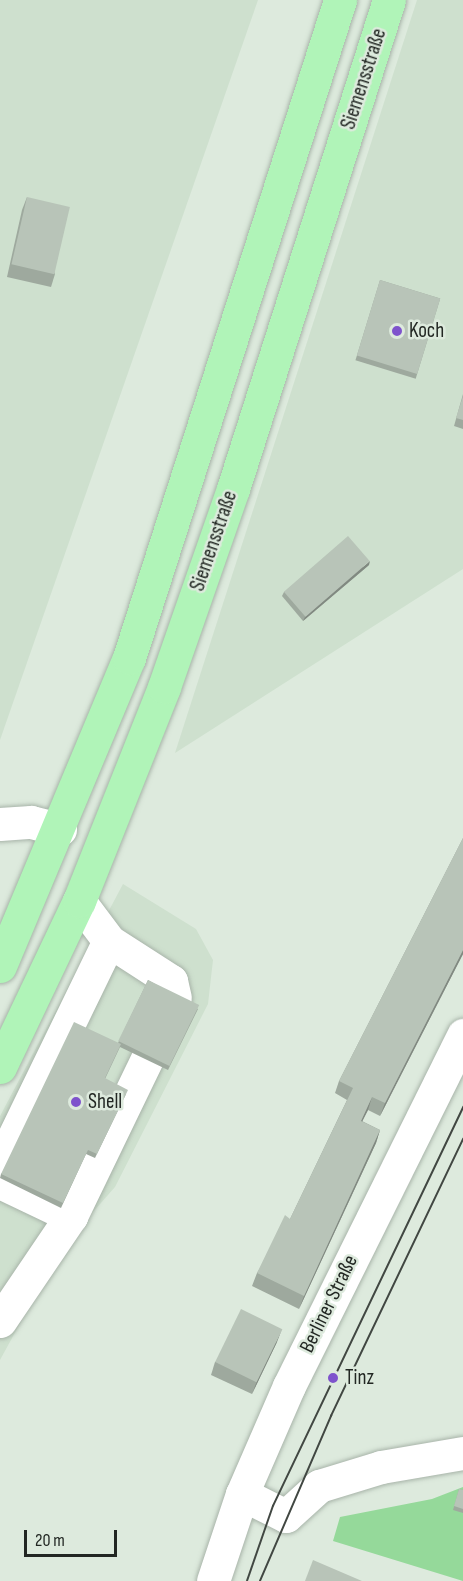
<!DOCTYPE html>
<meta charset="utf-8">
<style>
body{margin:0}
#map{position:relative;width:463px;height:1581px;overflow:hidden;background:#ddeadd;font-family:"Sofia Sans Condensed",sans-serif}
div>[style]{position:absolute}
.built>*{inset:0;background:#cee0ce}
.green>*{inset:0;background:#95d99a}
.roads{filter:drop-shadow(0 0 2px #a8b4a9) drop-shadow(0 0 2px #a8b4a9)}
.minor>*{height:33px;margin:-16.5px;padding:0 16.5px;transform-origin:16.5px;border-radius:16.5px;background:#fff}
.major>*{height:33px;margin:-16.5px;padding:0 16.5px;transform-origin:16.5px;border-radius:16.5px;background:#b0f4b8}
.tram>*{height:1.5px;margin:-0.75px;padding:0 0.75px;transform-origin:0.75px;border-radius:0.75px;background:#414742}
.wall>*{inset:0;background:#9ea99e;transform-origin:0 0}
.shaded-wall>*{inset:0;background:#818981}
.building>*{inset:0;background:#b8c4b8;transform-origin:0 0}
.dots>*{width:16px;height:16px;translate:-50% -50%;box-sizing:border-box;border:3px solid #ddeadd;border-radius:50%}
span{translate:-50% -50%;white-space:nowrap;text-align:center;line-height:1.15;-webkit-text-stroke:5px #ddeadd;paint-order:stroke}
.street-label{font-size:21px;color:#222723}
.poi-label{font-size:21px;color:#222723}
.left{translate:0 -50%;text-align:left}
.scale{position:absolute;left:24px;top:1530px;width:93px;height:27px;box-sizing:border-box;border:3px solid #222723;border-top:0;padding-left:8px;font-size:18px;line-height:21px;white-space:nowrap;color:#222723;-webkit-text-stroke:4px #ddeadd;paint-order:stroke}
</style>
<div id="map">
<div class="built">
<i style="clip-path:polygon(0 0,258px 0,0 740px)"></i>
<i style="clip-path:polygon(417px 0,463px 0,463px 569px,175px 753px)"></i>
<i style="clip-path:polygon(123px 884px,196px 929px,213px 960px,208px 1004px,115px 1187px,62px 1247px,0 1360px,0 1116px)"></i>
</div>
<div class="green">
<i style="clip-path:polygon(463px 1487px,463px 1581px,333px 1541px,340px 1517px,432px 1499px)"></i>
</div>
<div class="roads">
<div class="minor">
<i style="left:0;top:824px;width:31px;rotate:-4deg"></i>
<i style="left:31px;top:822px;width:30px;rotate:14deg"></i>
<i style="left:79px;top:901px;width:50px;rotate:53.1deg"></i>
<i style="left:109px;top:941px;width:74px;rotate:32.8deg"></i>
<i style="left:171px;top:981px;width:17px;rotate:77deg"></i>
<i style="left:0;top:1165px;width:249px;rotate:-64.1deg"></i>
<i style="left:0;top:1182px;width:79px;rotate:25.6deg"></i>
<i style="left:0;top:1321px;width:127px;rotate:-55.9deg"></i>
<i style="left:71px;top:1216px;width:174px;rotate:-64.2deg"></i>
<i style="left:242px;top:1494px;width:49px;rotate:26.6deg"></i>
<i style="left:286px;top:1516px;width:45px;rotate:-42.3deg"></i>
<i style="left:319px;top:1486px;width:65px;rotate:-17deg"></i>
<i style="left:381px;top:1467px;width:83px;rotate:-9.7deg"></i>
<i style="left:213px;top:1581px;width:92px;rotate:-71.6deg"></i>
<i style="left:242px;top:1494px;width:118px;rotate:-66.5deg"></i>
<i style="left:289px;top:1386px;width:392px;rotate:-63.6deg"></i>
</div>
<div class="major">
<i style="left:0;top:966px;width:334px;rotate:-67.3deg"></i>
<i style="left:129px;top:658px;width:691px;rotate:-72.22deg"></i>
<i style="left:0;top:1067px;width:184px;rotate:-64.6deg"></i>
<i style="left:79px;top:901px;width:230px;rotate:-68.3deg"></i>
<i style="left:164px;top:687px;width:210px;rotate:-70.8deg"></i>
<i style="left:233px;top:489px;width:513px;rotate:-72.31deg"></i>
</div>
</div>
<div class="tram">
<i style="left:247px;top:1581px;width:79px;rotate:-70.9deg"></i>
<i style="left:273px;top:1506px;width:442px;rotate:-64.5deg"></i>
<i style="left:260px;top:1581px;width:180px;rotate:-66.7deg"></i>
<i style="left:331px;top:1416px;width:307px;rotate:-64.5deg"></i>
</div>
<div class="wall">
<i style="clip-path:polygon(27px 197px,55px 274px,51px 287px,7px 277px,22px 210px)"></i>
<i style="left:380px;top:280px;width:63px;height:84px;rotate:17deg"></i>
<i style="clip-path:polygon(463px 394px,463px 429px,454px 426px)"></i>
<i style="clip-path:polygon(369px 565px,303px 621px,282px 596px,284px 592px)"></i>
<i style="clip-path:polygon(463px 838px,463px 954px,380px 1116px,368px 1110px,362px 1121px,380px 1130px,376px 1143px,299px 1309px,252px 1286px,257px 1273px,290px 1219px,347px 1100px,335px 1093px,339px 1081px)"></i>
<i style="clip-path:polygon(148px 980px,198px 1009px,168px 1070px,120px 1047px,105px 1079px,126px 1094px,95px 1158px,86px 1154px,61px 1208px,0 1178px,1px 1174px,118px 1043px)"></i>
<i style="clip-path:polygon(277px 1342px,252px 1394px,211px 1375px,215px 1362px)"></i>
<i style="clip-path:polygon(459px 1489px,463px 1490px,463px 1513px,453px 1510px)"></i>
</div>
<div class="shaded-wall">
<i style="clip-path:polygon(370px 561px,369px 565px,303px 621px,305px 617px)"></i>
<i style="clip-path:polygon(463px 950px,463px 954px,380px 1116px,385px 1103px)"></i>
<i style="clip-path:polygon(372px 1097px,368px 1110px,356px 1134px,361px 1121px)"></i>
<i style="clip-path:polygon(380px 1130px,376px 1143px,299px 1309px,304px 1296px)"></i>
<i style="clip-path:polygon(282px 1329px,277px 1342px,252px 1394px,257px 1381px)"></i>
</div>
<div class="building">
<i style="left:27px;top:197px;width:44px;height:69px;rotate:13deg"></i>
<i style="left:380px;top:280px;width:63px;height:79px;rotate:17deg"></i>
<i style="clip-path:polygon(463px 396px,463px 420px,456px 418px)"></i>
<i style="left:348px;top:536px;width:33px;height:85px;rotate:49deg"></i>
<i style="clip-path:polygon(463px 838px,463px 950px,385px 1103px,372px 1097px,361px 1121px,380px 1130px,304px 1296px,257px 1273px,285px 1215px,290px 1219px,353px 1088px,339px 1081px)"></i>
<i style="left:148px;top:980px;width:57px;height:68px;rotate:26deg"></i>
<i style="clip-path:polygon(74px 1022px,121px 1044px,105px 1078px,128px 1090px,97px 1154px,88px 1150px,63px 1203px,1px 1174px)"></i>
<i style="left:241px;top:1309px;width:46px;height:59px;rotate:26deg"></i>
<i style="clip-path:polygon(459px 1489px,463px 1490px,463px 1509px,454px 1506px)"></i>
<i style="clip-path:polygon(313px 1560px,362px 1581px,305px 1581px)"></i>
</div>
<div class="dots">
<i style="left:397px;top:331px;background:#7e53cc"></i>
<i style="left:76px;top:1102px;background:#7e53cc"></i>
<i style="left:333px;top:1378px;background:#7e53cc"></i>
</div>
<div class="street-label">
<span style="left:364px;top:79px;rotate:-72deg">Siemensstraße</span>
<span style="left:214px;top:541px;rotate:-71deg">Siemensstraße</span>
<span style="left:329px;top:1304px;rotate:-64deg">Berliner Straße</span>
</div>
<div class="poi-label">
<span class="left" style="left:409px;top:331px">Koch</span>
<span class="left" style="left:88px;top:1102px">Shell</span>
<span class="left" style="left:345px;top:1378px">Tinz</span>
</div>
<div class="scale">20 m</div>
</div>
